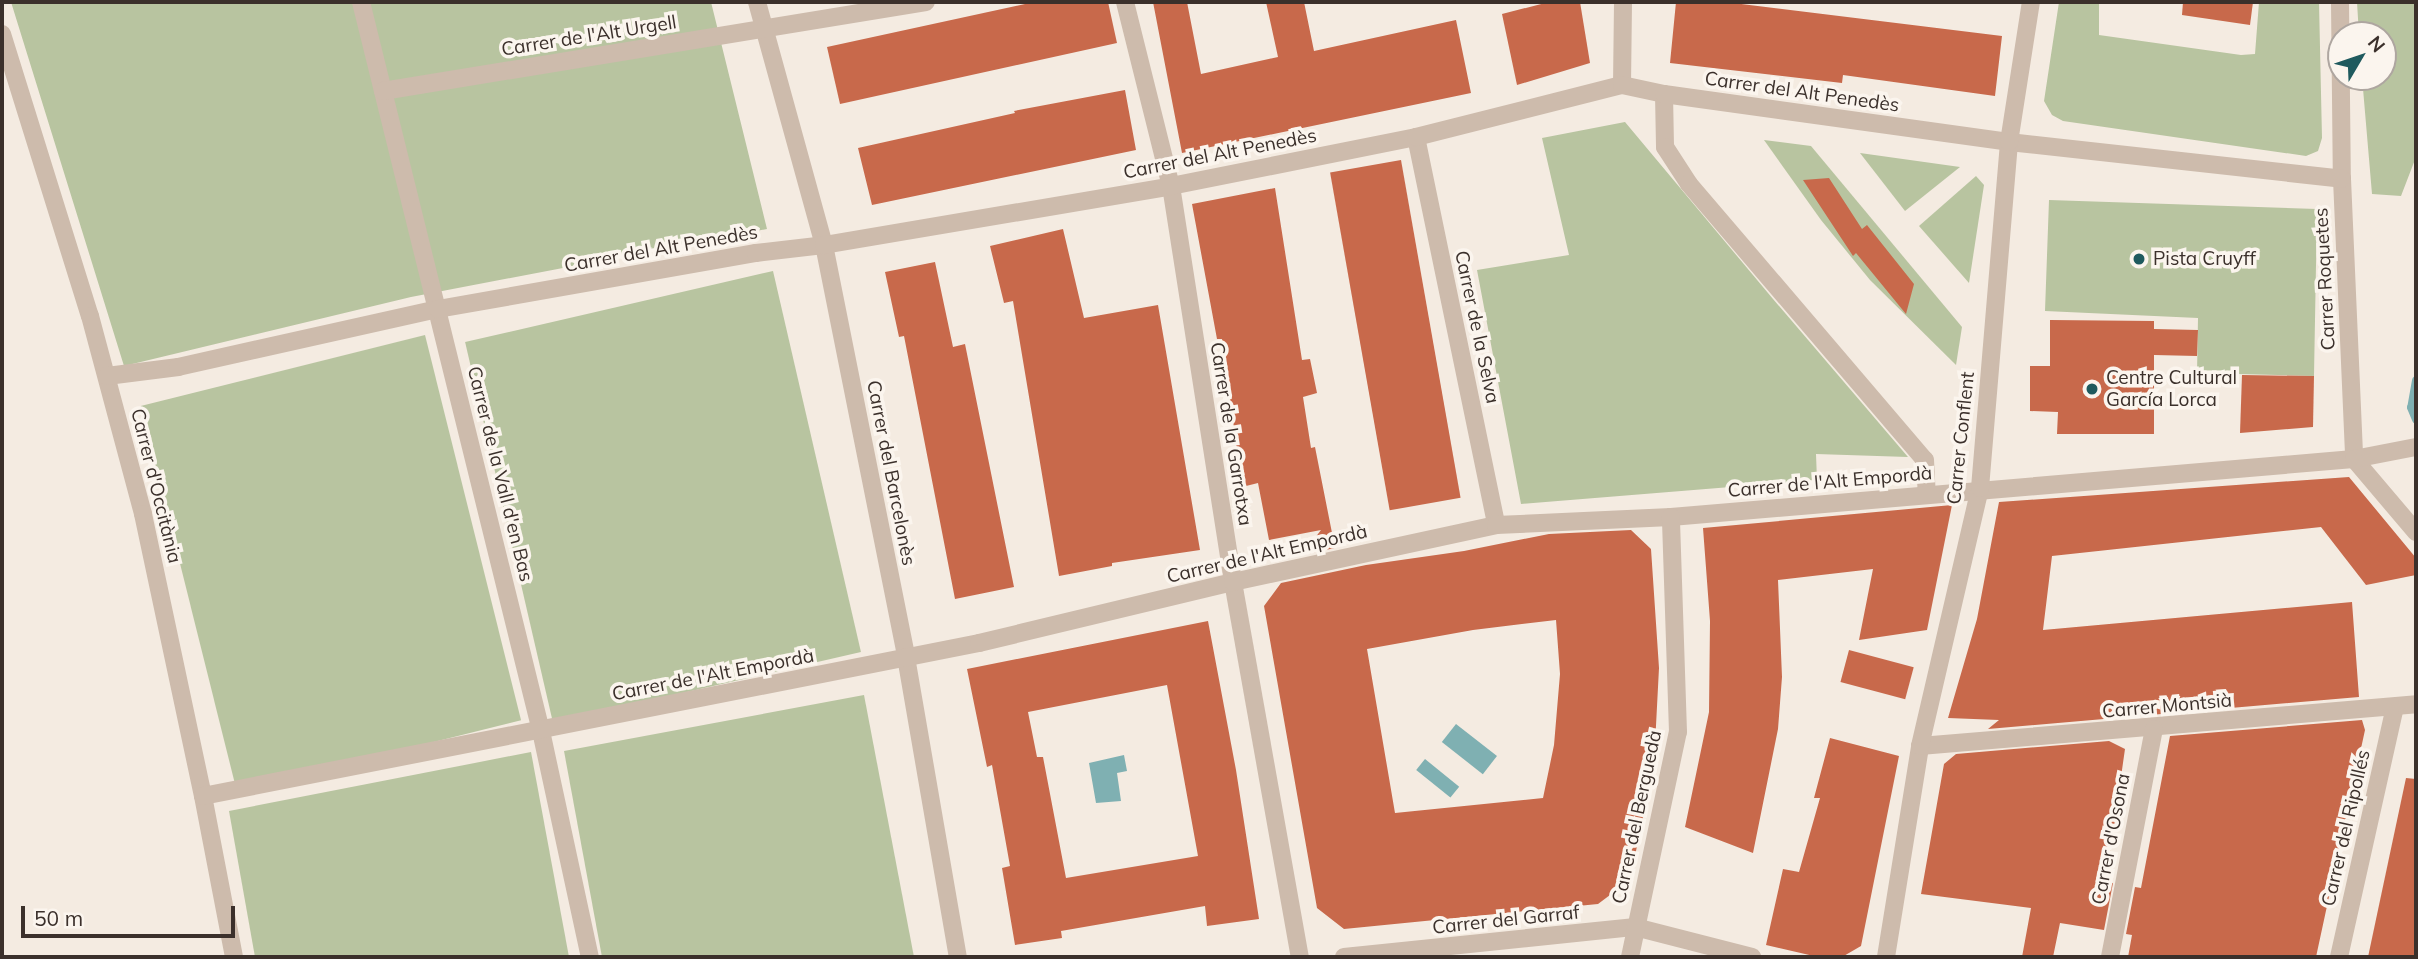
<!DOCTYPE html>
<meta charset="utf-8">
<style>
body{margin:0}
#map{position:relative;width:2418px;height:959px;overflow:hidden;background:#f4ebe1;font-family:Mulish,sans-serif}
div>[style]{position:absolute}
.green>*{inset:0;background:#b8c4a0;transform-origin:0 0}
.water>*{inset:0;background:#7fb0b2;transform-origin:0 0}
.stream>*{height:9px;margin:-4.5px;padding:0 4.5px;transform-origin:4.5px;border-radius:4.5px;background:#7fb0b2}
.building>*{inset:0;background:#c8694b;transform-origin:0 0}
.minor>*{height:18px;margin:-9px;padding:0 9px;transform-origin:9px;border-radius:9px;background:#cdbbac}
.dots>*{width:19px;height:19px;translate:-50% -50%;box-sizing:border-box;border:4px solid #fbf5ee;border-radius:50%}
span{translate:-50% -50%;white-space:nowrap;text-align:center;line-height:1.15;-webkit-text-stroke:7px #fbf5ee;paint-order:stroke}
.street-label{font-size:19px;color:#3b302b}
.poi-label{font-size:19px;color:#3b302b}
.left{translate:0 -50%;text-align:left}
.frame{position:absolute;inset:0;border:4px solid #3b302b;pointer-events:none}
.north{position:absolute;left:2327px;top:21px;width:70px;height:70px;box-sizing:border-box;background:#fbf5ee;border:2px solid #aea6a0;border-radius:50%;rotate:51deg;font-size:19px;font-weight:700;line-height:28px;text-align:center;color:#3b302b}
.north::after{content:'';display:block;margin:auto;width:24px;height:32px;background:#1f5a5e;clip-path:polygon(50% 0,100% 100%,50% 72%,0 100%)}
.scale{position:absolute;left:21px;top:906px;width:214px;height:32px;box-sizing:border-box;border:4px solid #3b302b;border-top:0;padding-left:9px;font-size:21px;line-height:24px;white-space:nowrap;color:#3b302b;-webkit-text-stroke:5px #fbf5ee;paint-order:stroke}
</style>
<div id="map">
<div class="green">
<i style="clip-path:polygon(11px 2px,711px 2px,767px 229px,411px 297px,124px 366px)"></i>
<i style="clip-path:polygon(2059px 2px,2099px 2px,2099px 35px,2241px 55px,2255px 54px,2259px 2px,2319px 2px,2322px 138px,2318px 151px,2306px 156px,2063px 121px,2052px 115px,2044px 101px)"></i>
<i style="clip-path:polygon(2357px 2px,2416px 2px,2416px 157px,2401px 196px,2372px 194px,2362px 77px,2383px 77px,2383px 35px,2359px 35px)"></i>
<i style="clip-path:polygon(1625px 122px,1773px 299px,1908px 457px,1816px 454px,1817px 480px,1521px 504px,1477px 270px,1569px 255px,1542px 138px)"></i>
<i style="clip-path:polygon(1764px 140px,1811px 146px,1962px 327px,1956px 365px,1870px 280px,1821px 220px)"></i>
<i style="clip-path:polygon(1860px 153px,1960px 167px,1905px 211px)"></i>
<i style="clip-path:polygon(1976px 176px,1984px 185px,1969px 283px,1919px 226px)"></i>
<i style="clip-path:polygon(2049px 200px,2317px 209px,2314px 376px,2197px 373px,2198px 318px,2045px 311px)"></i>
<i style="left:773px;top:271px;width:391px;height:316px;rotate:77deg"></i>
<i style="left:425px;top:335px;width:397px;height:293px;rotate:76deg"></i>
<i style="clip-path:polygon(864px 695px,914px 957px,602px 957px,564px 751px)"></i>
<i style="clip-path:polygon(531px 752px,569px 957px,255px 957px,229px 811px)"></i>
</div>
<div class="water">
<i style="left:1456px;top:724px;width:52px;height:23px;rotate:38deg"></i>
<i style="clip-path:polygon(1124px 755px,1127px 771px,1117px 773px,1121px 801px,1096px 803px,1089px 763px)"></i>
<i style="left:1425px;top:759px;width:44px;height:14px;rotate:39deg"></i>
</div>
<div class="stream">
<i style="left:2416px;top:380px;width:27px;rotate:100deg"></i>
<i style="left:2411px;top:407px;width:13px;rotate:67deg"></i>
</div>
<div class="building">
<i style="clip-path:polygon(1034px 2px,1108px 2px,1117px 43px,840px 104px,827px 47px)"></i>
<i style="clip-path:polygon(1153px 2px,1187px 2px,1201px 74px,1278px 57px,1266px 2px,1304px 2px,1314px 51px,1456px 20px,1471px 93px,1182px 153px)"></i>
<i style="clip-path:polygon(1549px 2px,1580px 2px,1590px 63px,1517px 85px,1502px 14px)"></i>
<i style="clip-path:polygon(1676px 2px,1725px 2px,2002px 36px,1995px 96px,1843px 75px,1842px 83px,1670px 63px)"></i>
<i style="clip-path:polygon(2183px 2px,2253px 2px,2250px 25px,2182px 15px)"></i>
<i style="clip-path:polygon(1125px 90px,1136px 150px,872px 205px,858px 148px,1015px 113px,1014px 111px)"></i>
<i style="left:1401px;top:160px;width:343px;height:72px;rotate:80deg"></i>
<i style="clip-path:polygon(1829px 178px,1862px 229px,1867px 225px,1914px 284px,1906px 314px,1856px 253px,1853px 256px,1803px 180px)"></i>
<i style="clip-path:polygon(1275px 188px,1302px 360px,1310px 359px,1317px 393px,1303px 397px,1311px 448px,1315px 447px,1335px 548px,1302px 555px,1321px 530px,1269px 540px,1258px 483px,1242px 487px,1222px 339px,1217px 339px,1192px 204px)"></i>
<i style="clip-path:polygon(1063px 229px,1084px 318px,1158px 305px,1200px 550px,1112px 563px,1112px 566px,1059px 576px,1013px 301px,1004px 303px,990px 246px)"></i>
<i style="clip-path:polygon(935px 262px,953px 347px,965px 344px,1014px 587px,955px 599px,904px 336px,899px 337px,885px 272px)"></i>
<i style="clip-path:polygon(2050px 320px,2154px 321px,2154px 329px,2198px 330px,2197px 356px,2154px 355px,2154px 434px,2057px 434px,2058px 412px,2030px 411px,2030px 366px,2050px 366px)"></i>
<i style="clip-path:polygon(2242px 375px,2314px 376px,2313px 427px,2240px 433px)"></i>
<i style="clip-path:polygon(2349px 477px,2416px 558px,2416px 575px,2366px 585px,2321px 527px,2052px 556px,2043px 630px,2352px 602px,2359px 697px,1988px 729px,1999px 720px,1948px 718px,1977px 619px,1999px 502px)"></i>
<i style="clip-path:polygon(1952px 505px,1927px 630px,1859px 640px,1873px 569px,1778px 580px,1782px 677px,1778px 729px,1753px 853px,1685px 827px,1709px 712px,1710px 621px,1703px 528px)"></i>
<i style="clip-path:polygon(evenodd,1631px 530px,1651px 549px,1659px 668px,1654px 764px,1630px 880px,1598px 904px,1344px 929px,1317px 908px,1264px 606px,1281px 583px,1366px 565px,1464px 551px,1549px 534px,1631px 530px,1556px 620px,1560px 674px,1554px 745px,1543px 798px,1395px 813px,1367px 649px,1473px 630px,1556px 620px)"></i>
<i style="clip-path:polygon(evenodd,1208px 621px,1236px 770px,1259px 919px,1207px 926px,1205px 906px,1061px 931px,1062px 938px,1015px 945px,1002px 868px,1010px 866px,992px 765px,987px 767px,967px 669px,1208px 621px,1167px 685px,1198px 856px,1066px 878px,1043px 757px,1037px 757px,1028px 712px,1167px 685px)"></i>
<i style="left:1849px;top:650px;width:67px;height:33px;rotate:15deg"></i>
<i style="clip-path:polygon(2362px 720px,2365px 730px,2316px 957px,2128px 957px,2132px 935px,2126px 934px,2135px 887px,2141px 888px,2170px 736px)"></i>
<i style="clip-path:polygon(1830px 738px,1899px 756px,1861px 946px,1842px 957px,1818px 957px,1766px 945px,1783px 869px,1799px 872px,1820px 798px,1814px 798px)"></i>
<i style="clip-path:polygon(2109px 741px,2125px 749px,2106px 882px,2113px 883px,2104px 930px,2060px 923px,2053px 957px,2022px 957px,2031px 908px,1921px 894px,1944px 764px,1956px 754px)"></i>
<i style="clip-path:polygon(2406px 778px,2416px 779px,2416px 957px,2368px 957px)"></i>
</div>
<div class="minor">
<i style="left:361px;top:2px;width:751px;rotate:76.13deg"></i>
<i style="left:541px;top:731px;width:231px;rotate:77.8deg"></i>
<i style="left:757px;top:2px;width:252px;rotate:74.6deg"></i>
<i style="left:824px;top:245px;width:420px;rotate:78.7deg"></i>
<i style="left:906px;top:657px;width:304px;rotate:80.2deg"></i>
<i style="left:1125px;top:2px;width:190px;rotate:76deg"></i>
<i style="left:1171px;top:186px;width:401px;rotate:81.1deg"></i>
<i style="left:1233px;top:582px;width:381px;rotate:79.9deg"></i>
<i style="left:2340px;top:2px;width:177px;rotate:89.4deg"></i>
<i style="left:2342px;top:179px;width:280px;rotate:87.5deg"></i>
<i style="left:2354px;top:459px;width:96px;rotate:49.7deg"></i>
<i style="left:2px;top:34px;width:295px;rotate:72.7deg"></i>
<i style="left:90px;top:316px;width:205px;rotate:75deg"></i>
<i style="left:143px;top:514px;width:288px;rotate:78deg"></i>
<i style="left:203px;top:796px;width:164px;rotate:79.1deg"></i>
<i style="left:1622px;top:85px;width:83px;rotate:-89.3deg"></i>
<i style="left:383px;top:91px;width:550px;rotate:-9.31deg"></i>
<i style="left:1664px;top:94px;width:53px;rotate:88.9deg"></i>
<i style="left:1665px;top:147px;width:44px;rotate:57deg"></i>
<i style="left:1689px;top:184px;width:363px;rotate:49.5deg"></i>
<i style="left:1925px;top:460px;width:35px;rotate:87deg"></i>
<i style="left:1416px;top:137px;width:396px;rotate:78.3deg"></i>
<i style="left:107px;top:376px;width:72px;rotate:-7.2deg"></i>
<i style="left:178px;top:367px;width:266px;rotate:-12.6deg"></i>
<i style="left:438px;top:309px;width:323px;rotate:-10deg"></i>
<i style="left:756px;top:253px;width:68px;rotate:-6.7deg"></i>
<i style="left:824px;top:245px;width:352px;rotate:-9.6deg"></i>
<i style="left:1171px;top:186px;width:250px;rotate:-11.3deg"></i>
<i style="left:1416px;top:137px;width:212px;rotate:-14.2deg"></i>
<i style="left:1622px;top:85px;width:43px;rotate:12.1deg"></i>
<i style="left:1664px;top:94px;width:348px;rotate:7.9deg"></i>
<i style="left:2009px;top:142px;width:335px;rotate:6.3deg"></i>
<i style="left:1920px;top:746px;width:498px;rotate:-4.8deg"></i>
<i style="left:203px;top:796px;width:791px;rotate:-11.15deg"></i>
<i style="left:979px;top:643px;width:261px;rotate:-13.5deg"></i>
<i style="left:1233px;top:582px;width:269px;rotate:-12.2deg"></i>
<i style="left:1496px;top:525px;width:175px;rotate:-2.6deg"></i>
<i style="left:1671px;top:517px;width:685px;rotate:-4.85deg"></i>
<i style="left:2354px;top:459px;width:63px;rotate:-11deg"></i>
<i style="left:1344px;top:957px;width:293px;rotate:-5.9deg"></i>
<i style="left:1635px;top:927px;width:121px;rotate:14.4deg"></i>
<i style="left:1630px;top:957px;width:230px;rotate:-78deg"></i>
<i style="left:1678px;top:732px;width:215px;rotate:-91.9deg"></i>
<i style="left:1886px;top:957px;width:214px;rotate:-80.8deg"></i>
<i style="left:1920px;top:746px;width:265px;rotate:-76.9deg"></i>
<i style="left:1980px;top:488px;width:347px;rotate:-85.2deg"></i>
<i style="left:2009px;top:142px;width:142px;rotate:-81.1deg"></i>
<i style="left:2110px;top:957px;width:232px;rotate:-79.1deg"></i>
<i style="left:2339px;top:957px;width:256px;rotate:-77.4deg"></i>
</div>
<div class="dots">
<i style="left:2139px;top:259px;background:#1f5a5e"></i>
<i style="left:2092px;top:389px;background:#1f5a5e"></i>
</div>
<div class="street-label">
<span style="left:589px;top:36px;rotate:-9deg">Carrer de l'Alt Urgell</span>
<span style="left:1802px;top:92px;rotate:8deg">Carrer del Alt Penedès</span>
<span style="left:1220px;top:154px;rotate:-11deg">Carrer del Alt Penedès</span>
<span style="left:661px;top:249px;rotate:-10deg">Carrer del Alt Penedès</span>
<span style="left:2325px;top:279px;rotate:-93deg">Carrer Roquetes</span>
<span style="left:1477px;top:327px;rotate:78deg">Carrer de la Selva</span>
<span style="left:1231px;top:434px;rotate:81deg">Carrer de la Garrotxa</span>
<span style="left:1961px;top:438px;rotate:-84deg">Carrer Conflent</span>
<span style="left:891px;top:473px;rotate:79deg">Carrer del Barcelonès</span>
<span style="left:500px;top:474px;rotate:76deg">Carrer de la Vall d'en Bas</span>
<span style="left:1830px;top:482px;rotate:-5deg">Carrer de l'Alt Empordà</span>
<span style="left:156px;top:486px;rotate:76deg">Carrer d'Occitània</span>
<span style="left:1267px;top:554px;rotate:-13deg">Carrer de l'Alt Empordà</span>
<span style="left:713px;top:675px;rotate:-11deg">Carrer de l'Alt Empordà</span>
<span style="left:2167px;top:706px;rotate:-5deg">Carrer Montsià</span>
<span style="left:1637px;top:817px;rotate:-78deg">Carrer del Berguedà</span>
<span style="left:2346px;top:828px;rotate:-77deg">Carrer del Ripollés</span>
<span style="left:2111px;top:839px;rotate:-79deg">Carrer d'Osona</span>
<span style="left:1506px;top:920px;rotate:-6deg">Carrer del Garraf</span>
</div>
<div class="poi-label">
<span class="left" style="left:2153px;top:259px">Pista Cruyff</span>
<span class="left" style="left:2106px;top:389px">Centre Cultural<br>García Lorca</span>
</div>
<div class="frame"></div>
<div class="north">N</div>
<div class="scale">50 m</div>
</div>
